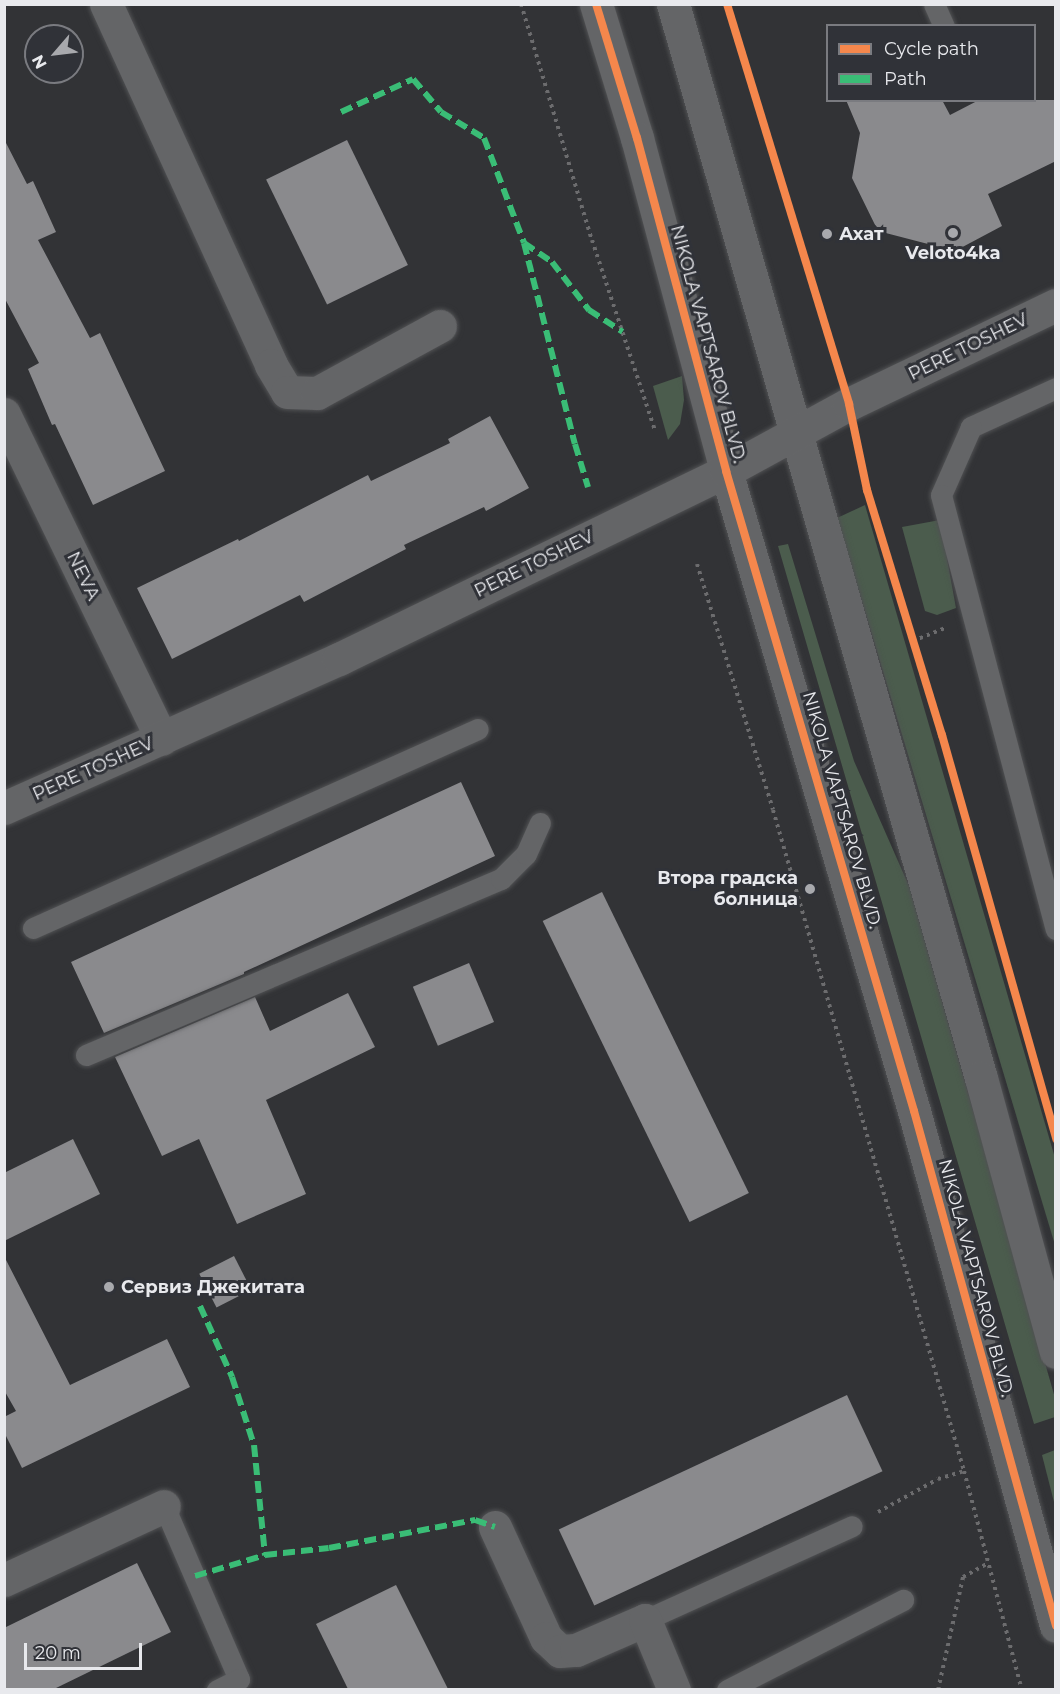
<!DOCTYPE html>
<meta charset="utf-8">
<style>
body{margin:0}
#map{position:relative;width:1060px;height:1694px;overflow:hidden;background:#323336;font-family:Montserrat,sans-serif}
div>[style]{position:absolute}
.green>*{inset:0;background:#4b5c4d}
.building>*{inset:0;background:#8a8a8d;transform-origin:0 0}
.path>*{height:4px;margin-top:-2px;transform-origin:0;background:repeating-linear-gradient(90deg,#6c6c6e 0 3px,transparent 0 7.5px)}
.roads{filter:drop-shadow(0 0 2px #505153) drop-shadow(0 0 2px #505153)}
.service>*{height:21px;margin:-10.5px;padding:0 10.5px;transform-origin:10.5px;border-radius:10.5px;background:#646567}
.minor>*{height:33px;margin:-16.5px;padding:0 16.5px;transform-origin:16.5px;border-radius:16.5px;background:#646567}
.tertiary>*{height:33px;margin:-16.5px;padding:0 16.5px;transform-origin:16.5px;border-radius:16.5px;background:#646567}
.quiet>*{height:6px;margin-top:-3px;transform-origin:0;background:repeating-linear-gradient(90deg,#3abd76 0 12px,transparent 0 18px)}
.cycleway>*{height:8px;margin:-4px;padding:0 4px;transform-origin:4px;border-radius:4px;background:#f5874c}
.dots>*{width:16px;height:16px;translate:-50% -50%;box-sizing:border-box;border:3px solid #303238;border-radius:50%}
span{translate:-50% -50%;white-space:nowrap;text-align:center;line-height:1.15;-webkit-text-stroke:6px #303238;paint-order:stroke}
.poi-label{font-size:18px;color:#e8e9ed;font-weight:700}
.left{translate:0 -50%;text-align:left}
.right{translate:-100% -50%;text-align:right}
.street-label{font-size:18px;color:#e8e9ed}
.frame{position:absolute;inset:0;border:6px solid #e8e9ed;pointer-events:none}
.legend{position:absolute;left:826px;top:24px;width:210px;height:78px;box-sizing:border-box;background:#303238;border:2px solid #7a7b80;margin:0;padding:8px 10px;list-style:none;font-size:18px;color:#e8e9ed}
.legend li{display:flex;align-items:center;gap:12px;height:30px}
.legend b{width:30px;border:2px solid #7a7b80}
.north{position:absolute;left:24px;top:24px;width:60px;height:60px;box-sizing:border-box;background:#303238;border:2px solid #7a7b80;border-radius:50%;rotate:242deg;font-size:16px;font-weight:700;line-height:24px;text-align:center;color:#e8e9ed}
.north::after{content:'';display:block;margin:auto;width:21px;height:27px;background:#a8a9ad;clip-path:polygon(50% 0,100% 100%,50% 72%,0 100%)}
.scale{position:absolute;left:24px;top:1643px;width:118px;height:27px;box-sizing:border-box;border:3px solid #e8e9ed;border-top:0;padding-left:8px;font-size:18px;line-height:21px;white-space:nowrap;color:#e8e9ed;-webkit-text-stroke:4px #303238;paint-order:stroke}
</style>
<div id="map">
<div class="green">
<i style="clip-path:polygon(682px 376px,684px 400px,680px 424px,668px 440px,653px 386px)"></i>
<i style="clip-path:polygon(865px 505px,1055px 1158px,1055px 1245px,837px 518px)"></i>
<i style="clip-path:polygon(940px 520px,956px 608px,937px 615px,925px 611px,902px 527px)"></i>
<i style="clip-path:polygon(788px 544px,854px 761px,909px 886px,1055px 1398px,1055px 1417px,1034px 1424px,778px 546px)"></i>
<i style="clip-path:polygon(1055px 1450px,1056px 1450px,1055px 1506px,1042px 1455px)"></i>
</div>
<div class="building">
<i style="clip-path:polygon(846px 100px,942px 100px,950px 115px,979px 100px,1056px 100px,1056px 161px,988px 194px,1002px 226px,955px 251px,878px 231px,852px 178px,860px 133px)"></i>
<i style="clip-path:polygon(4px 139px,27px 184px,33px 181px,56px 232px,38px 240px,90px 338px,100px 333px,165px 471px,93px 505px,55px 424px,52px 425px,28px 369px,39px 363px,4px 297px)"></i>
<i style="left:347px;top:140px;width:139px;height:90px;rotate:64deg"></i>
<i style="clip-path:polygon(490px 416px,529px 488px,486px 511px,484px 507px,404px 545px,406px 549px,304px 602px,300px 595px,172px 659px,137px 588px,238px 539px,239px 541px,368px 475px,371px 481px,450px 443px,448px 439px)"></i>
<i style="clip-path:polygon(461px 782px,495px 856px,244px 972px,244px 974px,104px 1033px,71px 962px)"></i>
<i style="left:602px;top:892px;width:335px;height:66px;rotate:64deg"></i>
<i style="left:469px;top:963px;width:64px;height:61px;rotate:67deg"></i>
<i style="clip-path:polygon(348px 993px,375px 1047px,266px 1100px,306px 1194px,237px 1224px,199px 1139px,162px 1156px,115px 1057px,255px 997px,270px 1031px)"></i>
<i style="clip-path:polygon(73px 1139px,100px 1194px,4px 1241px,4px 1173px)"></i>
<i style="clip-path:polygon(4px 1256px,70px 1385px,167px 1339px,190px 1387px,22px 1468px,4px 1432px,4px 1417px,16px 1411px,4px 1390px)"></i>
<i style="left:234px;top:1256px;width:38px;height:39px;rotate:63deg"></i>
<i style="left:847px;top:1395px;width:84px;height:318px;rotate:65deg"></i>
<i style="clip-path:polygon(137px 1563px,171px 1632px,54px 1689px,4px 1689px,4px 1628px)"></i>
<i style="clip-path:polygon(396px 1585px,448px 1689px,348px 1689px,316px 1624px)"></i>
</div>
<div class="path">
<i style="left:521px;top:4px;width:246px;rotate:73.3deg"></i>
<i style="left:592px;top:240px;width:200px;rotate:71.7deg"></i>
<i style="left:697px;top:564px;width:257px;rotate:72.8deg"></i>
<i style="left:773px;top:810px;width:688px;rotate:73.88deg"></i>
<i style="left:964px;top:1471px;width:227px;rotate:75.2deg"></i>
<i style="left:913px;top:641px;width:35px;rotate:-22deg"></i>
<i style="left:878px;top:1512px;width:68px;rotate:-28.8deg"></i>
<i style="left:938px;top:1479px;width:27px;rotate:-17deg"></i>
<i style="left:938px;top:1690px;width:116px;rotate:-77.5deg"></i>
<i style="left:963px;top:1577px;width:29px;rotate:-29deg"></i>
</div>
<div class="roads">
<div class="service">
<i style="left:934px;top:4px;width:24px;rotate:66deg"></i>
<i style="left:1056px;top:388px;width:94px;rotate:155.4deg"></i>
<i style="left:971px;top:427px;width:74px;rotate:113.8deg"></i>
<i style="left:941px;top:495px;width:449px;rotate:75.2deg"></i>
<i style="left:33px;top:928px;width:487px;rotate:-24.1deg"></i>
<i style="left:86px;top:1055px;width:451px;rotate:-23deg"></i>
<i style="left:501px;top:879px;width:35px;rotate:-45deg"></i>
<i style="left:526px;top:854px;width:34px;rotate:-66deg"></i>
<i style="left:164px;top:1506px;width:189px;rotate:66.6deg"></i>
<i style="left:239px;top:1679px;width:25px;rotate:153deg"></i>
<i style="left:645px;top:1620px;width:227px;rotate:-24.4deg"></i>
<i style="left:727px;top:1690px;width:198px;rotate:-27.1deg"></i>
</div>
<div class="minor">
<i style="left:106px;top:4px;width:397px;rotate:65.4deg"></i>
<i style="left:271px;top:365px;width:31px;rotate:59deg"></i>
<i style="left:287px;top:392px;width:30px;rotate:2deg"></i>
<i style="left:317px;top:393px;width:140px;rotate:-28.6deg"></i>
<i style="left:4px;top:414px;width:361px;rotate:64.1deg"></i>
<i style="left:495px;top:1527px;width:122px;rotate:65.3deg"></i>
<i style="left:546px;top:1638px;width:19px;rotate:43deg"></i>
<i style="left:560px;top:1651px;width:16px;rotate:-4deg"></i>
<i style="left:576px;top:1650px;width:75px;rotate:-23.5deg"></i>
<i style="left:645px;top:1620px;width:76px;rotate:67.5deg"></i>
<i style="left:4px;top:1580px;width:176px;rotate:-24.8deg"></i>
</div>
<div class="tertiary">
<i style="left:596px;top:4px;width:140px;rotate:73deg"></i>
<i style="left:637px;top:138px;width:345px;rotate:75deg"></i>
<i style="left:726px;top:471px;width:667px;rotate:73.63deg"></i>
<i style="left:914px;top:1111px;width:534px;rotate:74.58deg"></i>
<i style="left:673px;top:4px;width:1117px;rotate:74deg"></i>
<i style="left:981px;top:1078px;width:284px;rotate:74.7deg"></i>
<i style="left:4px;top:808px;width:367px;rotate:-24deg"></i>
<i style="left:339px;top:659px;width:430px;rotate:-25.9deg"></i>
<i style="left:726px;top:471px;width:140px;rotate:-28.6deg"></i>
<i style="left:849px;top:404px;width:229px;rotate:-25.6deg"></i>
</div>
</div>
<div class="quiet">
<i style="left:341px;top:112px;width:79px;rotate:-24.6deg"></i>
<i style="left:413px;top:79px;width:43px;rotate:49.7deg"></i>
<i style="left:441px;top:112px;width:50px;rotate:31.2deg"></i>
<i style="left:484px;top:138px;width:112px;rotate:69.1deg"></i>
<i style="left:524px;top:243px;width:34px;rotate:34deg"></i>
<i style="left:552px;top:262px;width:61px;rotate:52.4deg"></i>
<i style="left:589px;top:310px;width:40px;rotate:32.9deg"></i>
<i style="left:524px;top:243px;width:207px;rotate:75.8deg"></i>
<i style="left:575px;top:444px;width:45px;rotate:73.2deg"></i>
<i style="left:200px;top:1306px;width:78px;rotate:65.7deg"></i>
<i style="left:232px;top:1377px;width:71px;rotate:72.1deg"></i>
<i style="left:254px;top:1445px;width:111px;rotate:84.3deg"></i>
<i style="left:195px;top:1576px;width:73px;rotate:-16.7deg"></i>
<i style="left:265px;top:1555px;width:64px;rotate:-6.2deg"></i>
<i style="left:329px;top:1548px;width:149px;rotate:-10.9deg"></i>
<i style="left:475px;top:1520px;width:21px;rotate:19deg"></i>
</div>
<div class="cycleway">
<i style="left:596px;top:4px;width:140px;rotate:73deg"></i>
<i style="left:637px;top:138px;width:345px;rotate:75deg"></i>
<i style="left:726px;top:471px;width:667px;rotate:73.63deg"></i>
<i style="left:914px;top:1111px;width:534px;rotate:74.58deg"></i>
<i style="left:727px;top:4px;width:418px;rotate:73deg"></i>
<i style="left:849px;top:404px;width:88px;rotate:78.2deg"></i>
<i style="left:867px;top:490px;width:256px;rotate:73deg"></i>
<i style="left:942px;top:735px;width:420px;rotate:74.2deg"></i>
</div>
<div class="dots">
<i style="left:953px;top:233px;background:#a8a9ad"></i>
<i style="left:827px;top:234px;background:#a8a9ad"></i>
<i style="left:810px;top:889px;background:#a8a9ad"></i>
<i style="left:109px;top:1287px;background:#a8a9ad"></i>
</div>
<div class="poi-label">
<span class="left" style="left:839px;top:234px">Ахат</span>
<span style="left:953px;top:253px">Veloto4ka</span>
<span class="right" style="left:798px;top:889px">Втора градска<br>болница</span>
<span class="left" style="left:121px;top:1287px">Сервиз Джекитата</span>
</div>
<div class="street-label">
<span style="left:708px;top:344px;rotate:75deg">NIKOLA VAPTSAROV BLVD.</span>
<span style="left:968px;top:347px;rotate:-26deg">PERE TOSHEV</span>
<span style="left:534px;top:564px;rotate:-26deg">PERE TOSHEV</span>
<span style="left:83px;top:576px;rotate:64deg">NEVA</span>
<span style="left:93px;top:769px;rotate:-24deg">PERE TOSHEV</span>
<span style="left:842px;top:810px;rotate:74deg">NIKOLA VAPTSAROV BLVD.</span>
<span style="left:976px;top:1278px;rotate:75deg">NIKOLA VAPTSAROV BLVD.</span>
</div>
<div class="frame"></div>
<ul class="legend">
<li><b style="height:8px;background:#f5874c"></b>Cycle path</li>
<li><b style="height:8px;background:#3abd76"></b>Path</li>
</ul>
<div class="north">N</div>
<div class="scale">20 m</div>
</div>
